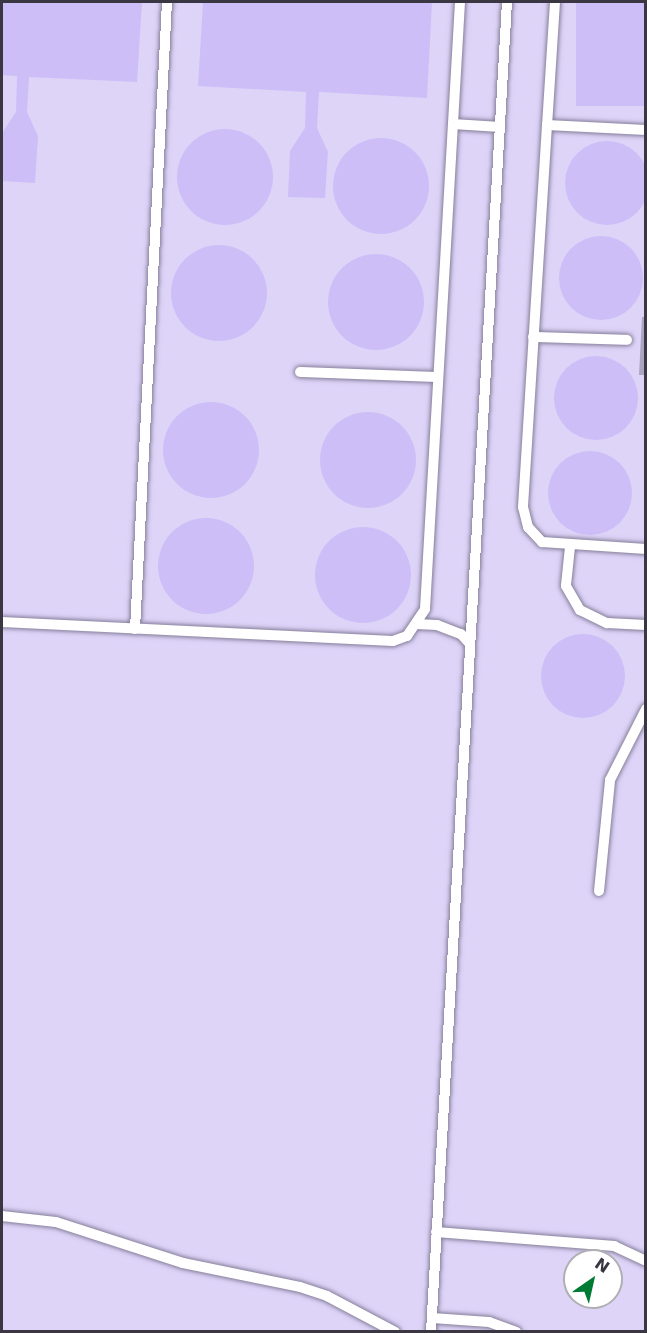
<!DOCTYPE html>
<style>
body{margin:0}
#map{position:relative;width:647px;height:1333px;overflow:hidden;background:#e8e1ff;font-family:"DejaVu Sans",sans-serif}
div>[style]{position:absolute}
.built>*{inset:0;background:#ddd4f8}
.water>*{inset:0;background:#cdbef7;transform-origin:0 0}
.round{border-radius:50%}
.building>*{inset:0;background:#aca5c1}
.roads{filter:drop-shadow(0 0 2px #867f9a) drop-shadow(0 0 2px #867f9a)}
.service>*{height:10px;margin:-5px;padding:0 5px;transform-origin:5px;border-radius:5px;background:#fff}
span{translate:-50% -50%;white-space:nowrap;text-align:center;line-height:1.15;-webkit-text-stroke:4.5px #fff;paint-order:stroke}
.frame{position:absolute;inset:0;border:3px solid #3a3743;pointer-events:none}
.north{position:absolute;left:563px;top:1249px;width:60px;height:60px;box-sizing:border-box;background:#fff;border:2px solid #b0afb4;border-radius:50%;rotate:34deg;font-size:16px;font-weight:700;line-height:24px;text-align:center;color:#3a3743}
.north::after{content:'';display:block;margin:auto;width:21px;height:27px;background:#007b33;clip-path:polygon(50% 0,100% 100%,50% 72%,0 100%)}
</style>
<div id="map">
<div class="built">
<i style="clip-path:polygon(evenodd,2px 2px,645px 2px,645px 1331px,2px 1332px,2px 2px,575px 1261px,611px 1261px,611px 1297px,575px 1297px,575px 1261px)"></i>
</div>
<div class="water">
<i style="clip-path:polygon(2px 2px,142px 2px,137px 82px,29px 77px,27px 112px,38px 136px,35px 183px,2px 181px,2px 133px,16px 112px,17px 76px,2px 75px)"></i>
<i style="clip-path:polygon(203px 2px,432px 2px,427px 98px,319px 92px,317px 128px,328px 152px,325px 198px,288px 197px,290px 151px,305px 128px,306px 92px,198px 86px)"></i>
<i style="left:576px;top:2px;width:69px;height:104px"></i>
<i class="round" style="left:177px;top:129px;width:96px;height:96px"></i>
<i class="round" style="left:333px;top:138px;width:96px;height:96px"></i>
<i class="round" style="left:565px;top:141px;width:84px;height:84px"></i>
<i class="round" style="left:559px;top:236px;width:84px;height:84px"></i>
<i class="round" style="left:171px;top:245px;width:96px;height:96px"></i>
<i class="round" style="left:328px;top:254px;width:96px;height:96px"></i>
<i class="round" style="left:554px;top:356px;width:84px;height:84px"></i>
<i class="round" style="left:163px;top:402px;width:96px;height:96px"></i>
<i class="round" style="left:320px;top:412px;width:96px;height:96px"></i>
<i class="round" style="left:548px;top:451px;width:84px;height:84px"></i>
<i class="round" style="left:158px;top:518px;width:96px;height:96px"></i>
<i class="round" style="left:315px;top:527px;width:96px;height:96px"></i>
<i class="round" style="left:541px;top:634px;width:84px;height:84px"></i>
</div>
<div class="building">
<i style="clip-path:polygon(642px 317px,646px 317px,646px 375px,639px 375px)"></i>
</div>
<div class="roads">
<div class="service">
<i style="left:460px;top:2px;width:122px;rotate:93.3deg"></i>
<i style="left:453px;top:124px;width:47px;rotate:3.7deg"></i>
<i style="left:555px;top:2px;width:123px;rotate:93.7deg"></i>
<i style="left:547px;top:125px;width:99px;rotate:2.9deg"></i>
<i style="left:547px;top:125px;width:383px;rotate:93.6deg"></i>
<i style="left:523px;top:507px;width:21px;rotate:76deg"></i>
<i style="left:528px;top:527px;width:21px;rotate:47deg"></i>
<i style="left:542px;top:542px;width:104px;rotate:3.9deg"></i>
<i style="left:533px;top:337px;width:94px;rotate:1.8deg"></i>
<i style="left:300px;top:372px;width:138px;rotate:2.1deg"></i>
<i style="left:570px;top:547px;width:39px;rotate:96deg"></i>
<i style="left:566px;top:586px;width:28px;rotate:60deg"></i>
<i style="left:580px;top:610px;width:30px;rotate:26deg"></i>
<i style="left:607px;top:623px;width:39px;rotate:3deg"></i>
<i style="left:2px;top:622px;width:391px;rotate:2.8deg"></i>
<i style="left:393px;top:641px;width:15px;rotate:-20deg"></i>
<i style="left:407px;top:636px;width:32px;rotate:-56deg"></i>
<i style="left:425px;top:609px;width:486px;rotate:-86.7deg"></i>
<i style="left:417px;top:624px;width:20px;rotate:3deg"></i>
<i style="left:437px;top:625px;width:26px;rotate:21deg"></i>
<i style="left:461px;top:634px;width:13px;rotate:48deg"></i>
<i style="left:135px;top:629px;width:628px;rotate:-87.08deg"></i>
<i style="left:599px;top:891px;width:112px;rotate:-84.3deg"></i>
<i style="left:610px;top:780px;width:80px;rotate:-63.1deg"></i>
<i style="left:2px;top:1216px;width:54px;rotate:6.3deg"></i>
<i style="left:56px;top:1222px;width:133px;rotate:17.9deg"></i>
<i style="left:183px;top:1263px;width:119px;rotate:11.6deg"></i>
<i style="left:300px;top:1287px;width:28px;rotate:18deg"></i>
<i style="left:327px;top:1296px;width:77px;rotate:27.9deg"></i>
<i style="left:436px;top:1232px;width:179px;rotate:4.5deg"></i>
<i style="left:614px;top:1246px;width:35px;rotate:25deg"></i>
<i style="left:432px;top:1318px;width:57px;rotate:4deg"></i>
<i style="left:489px;top:1322px;width:29px;rotate:20deg"></i>
<i style="left:431px;top:1332px;width:1332px;rotate:-86.73deg"></i>
</div>
</div>
<div class="frame"></div>
<div class="north">N</div>
</div>
